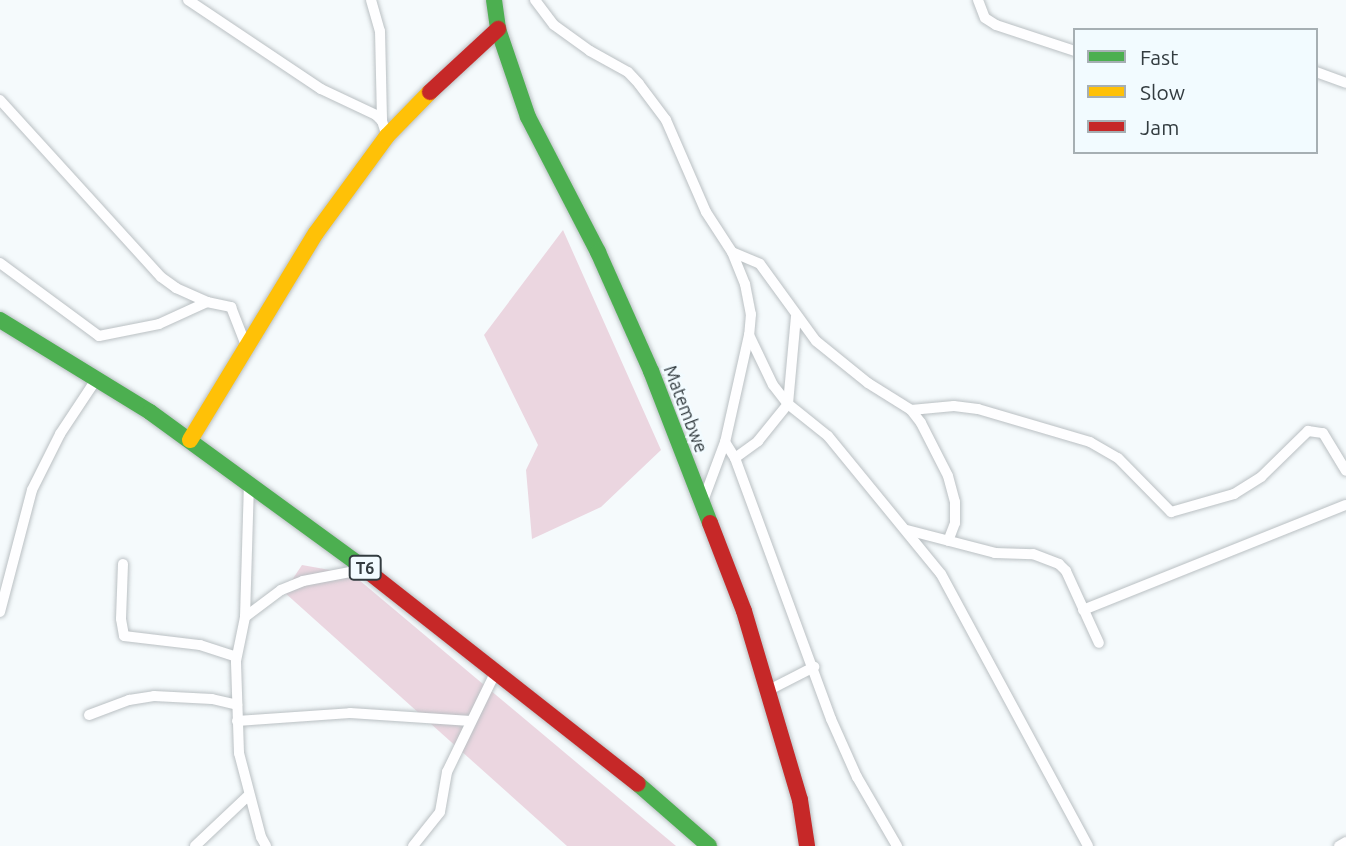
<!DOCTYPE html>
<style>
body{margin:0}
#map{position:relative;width:1346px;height:846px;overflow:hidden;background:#f5fafc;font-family:Ubuntu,sans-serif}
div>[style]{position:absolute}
.forest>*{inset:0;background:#ebd6e0}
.roads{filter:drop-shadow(0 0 2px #bac0c3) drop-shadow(0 0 2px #bac0c3)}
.street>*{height:10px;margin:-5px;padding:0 5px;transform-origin:5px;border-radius:5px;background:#fefeff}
.fast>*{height:16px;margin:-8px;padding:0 8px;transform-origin:8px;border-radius:8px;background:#4caf50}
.slow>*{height:16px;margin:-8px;padding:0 8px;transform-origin:8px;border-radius:8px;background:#ffc107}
.jam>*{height:16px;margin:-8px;padding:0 8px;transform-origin:8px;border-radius:8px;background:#c62828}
span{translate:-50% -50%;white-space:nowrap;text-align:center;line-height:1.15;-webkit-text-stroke:5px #f2fbff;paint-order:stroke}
.shield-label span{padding:2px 5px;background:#f2fbff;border:2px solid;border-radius:5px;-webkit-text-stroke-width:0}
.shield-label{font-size:16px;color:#333c40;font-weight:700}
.street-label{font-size:18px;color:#333c40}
.legend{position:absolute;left:1073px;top:28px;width:245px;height:126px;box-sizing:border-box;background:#f2fbff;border:2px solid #a6afb3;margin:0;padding:9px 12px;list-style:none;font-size:21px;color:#333c40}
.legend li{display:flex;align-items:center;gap:14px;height:35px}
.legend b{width:35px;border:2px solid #a6afb3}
</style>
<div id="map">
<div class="forest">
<i style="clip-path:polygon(563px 230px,661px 450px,601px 507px,532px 539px,526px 470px,538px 445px,484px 335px)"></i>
<i style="clip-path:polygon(302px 565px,352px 574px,676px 846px,567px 846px,284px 592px)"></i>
</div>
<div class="roads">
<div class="street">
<i style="left:188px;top:0;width:160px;rotate:33.8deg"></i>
<i style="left:321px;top:89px;width:61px;rotate:25.3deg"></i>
<i style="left:376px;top:115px;width:8px;rotate:45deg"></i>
<i style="left:382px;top:121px;width:16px;rotate:72deg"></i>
<i style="left:371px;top:0;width:32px;rotate:74deg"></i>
<i style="left:380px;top:31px;width:90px;rotate:88.7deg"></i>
<i style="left:535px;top:0;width:31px;rotate:53deg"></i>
<i style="left:554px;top:25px;width:44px;rotate:35.8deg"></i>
<i style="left:590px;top:51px;width:43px;rotate:28.9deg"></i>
<i style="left:628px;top:72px;width:16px;rotate:47deg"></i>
<i style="left:639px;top:84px;width:45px;rotate:53.1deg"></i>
<i style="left:666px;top:120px;width:100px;rotate:66.5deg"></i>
<i style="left:706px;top:212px;width:48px;rotate:57deg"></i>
<i style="left:732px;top:252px;width:35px;rotate:68deg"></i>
<i style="left:745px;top:284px;width:31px;rotate:79deg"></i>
<i style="left:751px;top:314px;width:21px;rotate:95deg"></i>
<i style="left:749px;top:335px;width:110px;rotate:102.6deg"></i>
<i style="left:725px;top:442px;width:66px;rotate:110.4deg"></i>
<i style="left:978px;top:0;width:19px;rotate:69deg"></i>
<i style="left:985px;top:18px;width:13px;rotate:32deg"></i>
<i style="left:996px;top:25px;width:83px;rotate:18.2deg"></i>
<i style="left:1316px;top:72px;width:32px;rotate:20deg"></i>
<i style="left:0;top:100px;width:239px;rotate:47.7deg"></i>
<i style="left:161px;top:277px;width:19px;rotate:36deg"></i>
<i style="left:176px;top:288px;width:34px;rotate:24deg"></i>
<i style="left:207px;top:302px;width:25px;rotate:12deg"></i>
<i style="left:231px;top:307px;width:44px;rotate:68.7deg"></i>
<i style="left:732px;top:252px;width:30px;rotate:23deg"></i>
<i style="left:760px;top:264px;width:95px;rotate:54deg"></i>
<i style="left:816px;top:341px;width:67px;rotate:38.9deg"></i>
<i style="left:868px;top:383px;width:51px;rotate:32.1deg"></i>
<i style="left:911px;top:410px;width:16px;rotate:52deg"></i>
<i style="left:921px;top:423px;width:59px;rotate:63deg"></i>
<i style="left:948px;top:476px;width:27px;rotate:75deg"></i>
<i style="left:955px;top:502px;width:21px;rotate:90deg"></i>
<i style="left:955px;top:523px;width:19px;rotate:111deg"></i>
<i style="left:0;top:263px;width:123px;rotate:36.4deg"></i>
<i style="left:99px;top:336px;width:61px;rotate:-11.3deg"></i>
<i style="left:159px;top:324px;width:53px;rotate:-24.6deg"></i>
<i style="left:749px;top:335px;width:55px;rotate:64.4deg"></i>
<i style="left:773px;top:385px;width:24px;rotate:52deg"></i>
<i style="left:788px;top:404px;width:51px;rotate:38.7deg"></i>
<i style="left:828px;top:436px;width:178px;rotate:50.7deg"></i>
<i style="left:941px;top:574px;width:309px;rotate:61.6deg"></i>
<i style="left:911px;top:410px;width:43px;rotate:-5.3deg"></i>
<i style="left:954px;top:406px;width:24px;rotate:7deg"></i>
<i style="left:978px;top:409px;width:117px;rotate:16.4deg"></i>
<i style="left:1090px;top:442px;width:32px;rotate:30deg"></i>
<i style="left:1118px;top:458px;width:76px;rotate:45.5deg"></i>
<i style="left:1171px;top:512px;width:66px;rotate:-15.9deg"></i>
<i style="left:1234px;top:494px;width:32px;rotate:-32deg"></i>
<i style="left:1261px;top:477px;width:66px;rotate:-44.4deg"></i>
<i style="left:1308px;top:431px;width:15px;rotate:8deg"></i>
<i style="left:1323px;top:433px;width:44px;rotate:58.8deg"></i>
<i style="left:725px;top:442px;width:19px;rotate:58deg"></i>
<i style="left:735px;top:458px;width:278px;rotate:69.8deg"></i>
<i style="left:831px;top:719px;width:64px;rotate:65.9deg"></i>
<i style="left:857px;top:777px;width:80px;rotate:59.9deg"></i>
<i style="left:735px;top:458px;width:29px;rotate:-36deg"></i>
<i style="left:758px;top:441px;width:48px;rotate:-51deg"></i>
<i style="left:788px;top:404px;width:88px;rotate:-84.8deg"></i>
<i style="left:907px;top:530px;width:91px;rotate:14.6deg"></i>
<i style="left:995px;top:553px;width:38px;rotate:2deg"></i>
<i style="left:1033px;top:554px;width:28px;rotate:21deg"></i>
<i style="left:1059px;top:564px;width:10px;rotate:45deg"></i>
<i style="left:1066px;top:571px;width:79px;rotate:65.4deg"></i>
<i style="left:123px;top:564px;width:55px;rotate:92.1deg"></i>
<i style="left:121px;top:619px;width:17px;rotate:80deg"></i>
<i style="left:124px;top:636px;width:77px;rotate:6.8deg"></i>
<i style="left:200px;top:645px;width:38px;rotate:18deg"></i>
<i style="left:1083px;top:610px;width:283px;rotate:-21.8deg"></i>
<i style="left:0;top:612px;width:126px;rotate:-75.3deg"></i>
<i style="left:32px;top:490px;width:63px;rotate:-63.4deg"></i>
<i style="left:60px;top:434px;width:67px;rotate:-56.5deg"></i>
<i style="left:245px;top:617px;width:132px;rotate:-88.3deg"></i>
<i style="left:769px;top:690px;width:51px;rotate:-27.1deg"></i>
<i style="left:89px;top:715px;width:43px;rotate:-20.6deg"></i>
<i style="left:129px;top:700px;width:25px;rotate:-9deg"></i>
<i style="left:154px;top:696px;width:58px;rotate:3deg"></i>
<i style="left:212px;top:699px;width:26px;rotate:13deg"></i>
<i style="left:237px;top:721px;width:113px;rotate:-4deg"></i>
<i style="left:350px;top:713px;width:121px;rotate:3.8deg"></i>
<i style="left:195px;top:846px;width:74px;rotate:-43.4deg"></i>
<i style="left:266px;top:846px;width:10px;rotate:-119deg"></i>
<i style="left:261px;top:837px;width:87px;rotate:-104.7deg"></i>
<i style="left:239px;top:753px;width:92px;rotate:-91.9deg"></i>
<i style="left:236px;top:661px;width:45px;rotate:-78.4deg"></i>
<i style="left:245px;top:617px;width:45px;rotate:-36.9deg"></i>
<i style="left:281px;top:590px;width:24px;rotate:-22deg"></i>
<i style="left:303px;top:581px;width:64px;rotate:-10.8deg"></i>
<i style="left:413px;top:846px;width:43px;rotate:-51.5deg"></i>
<i style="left:440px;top:812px;width:41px;rotate:-80.1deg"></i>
<i style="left:447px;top:772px;width:112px;rotate:-64.1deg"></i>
<i style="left:1339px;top:846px;width:8px;rotate:-30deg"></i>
</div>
<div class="fast">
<i style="left:494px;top:0;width:29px;rotate:82deg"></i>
<i style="left:498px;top:29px;width:93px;rotate:71.2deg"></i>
<i style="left:528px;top:117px;width:152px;rotate:62.6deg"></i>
<i style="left:598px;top:252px;width:130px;rotate:66deg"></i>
<i style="left:651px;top:371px;width:163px;rotate:68.8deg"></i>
<i style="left:0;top:320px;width:176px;rotate:31.5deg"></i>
<i style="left:150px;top:412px;width:261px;rotate:36.1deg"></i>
<i style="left:638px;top:784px;width:94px;rotate:41.1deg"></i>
</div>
<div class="slow">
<i style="left:190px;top:440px;width:242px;rotate:-58.7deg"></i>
<i style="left:316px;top:233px;width:120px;rotate:-53.8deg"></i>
<i style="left:387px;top:136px;width:62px;rotate:-45.7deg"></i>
</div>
<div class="jam">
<i style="left:430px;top:92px;width:93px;rotate:-42.8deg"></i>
<i style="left:710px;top:523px;width:94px;rotate:68.9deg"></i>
<i style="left:744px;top:611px;width:197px;rotate:73.5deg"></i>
<i style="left:800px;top:800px;width:47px;rotate:81.3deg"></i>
<i style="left:361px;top:566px;width:352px;rotate:38.2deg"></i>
</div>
</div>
<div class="shield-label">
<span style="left:365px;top:568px">T6</span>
</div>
<div class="street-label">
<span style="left:686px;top:409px;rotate:69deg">Matembwe</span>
</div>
<ul class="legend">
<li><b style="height:9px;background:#4caf50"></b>Fast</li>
<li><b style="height:9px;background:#ffc107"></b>Slow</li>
<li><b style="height:9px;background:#c62828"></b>Jam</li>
</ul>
</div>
